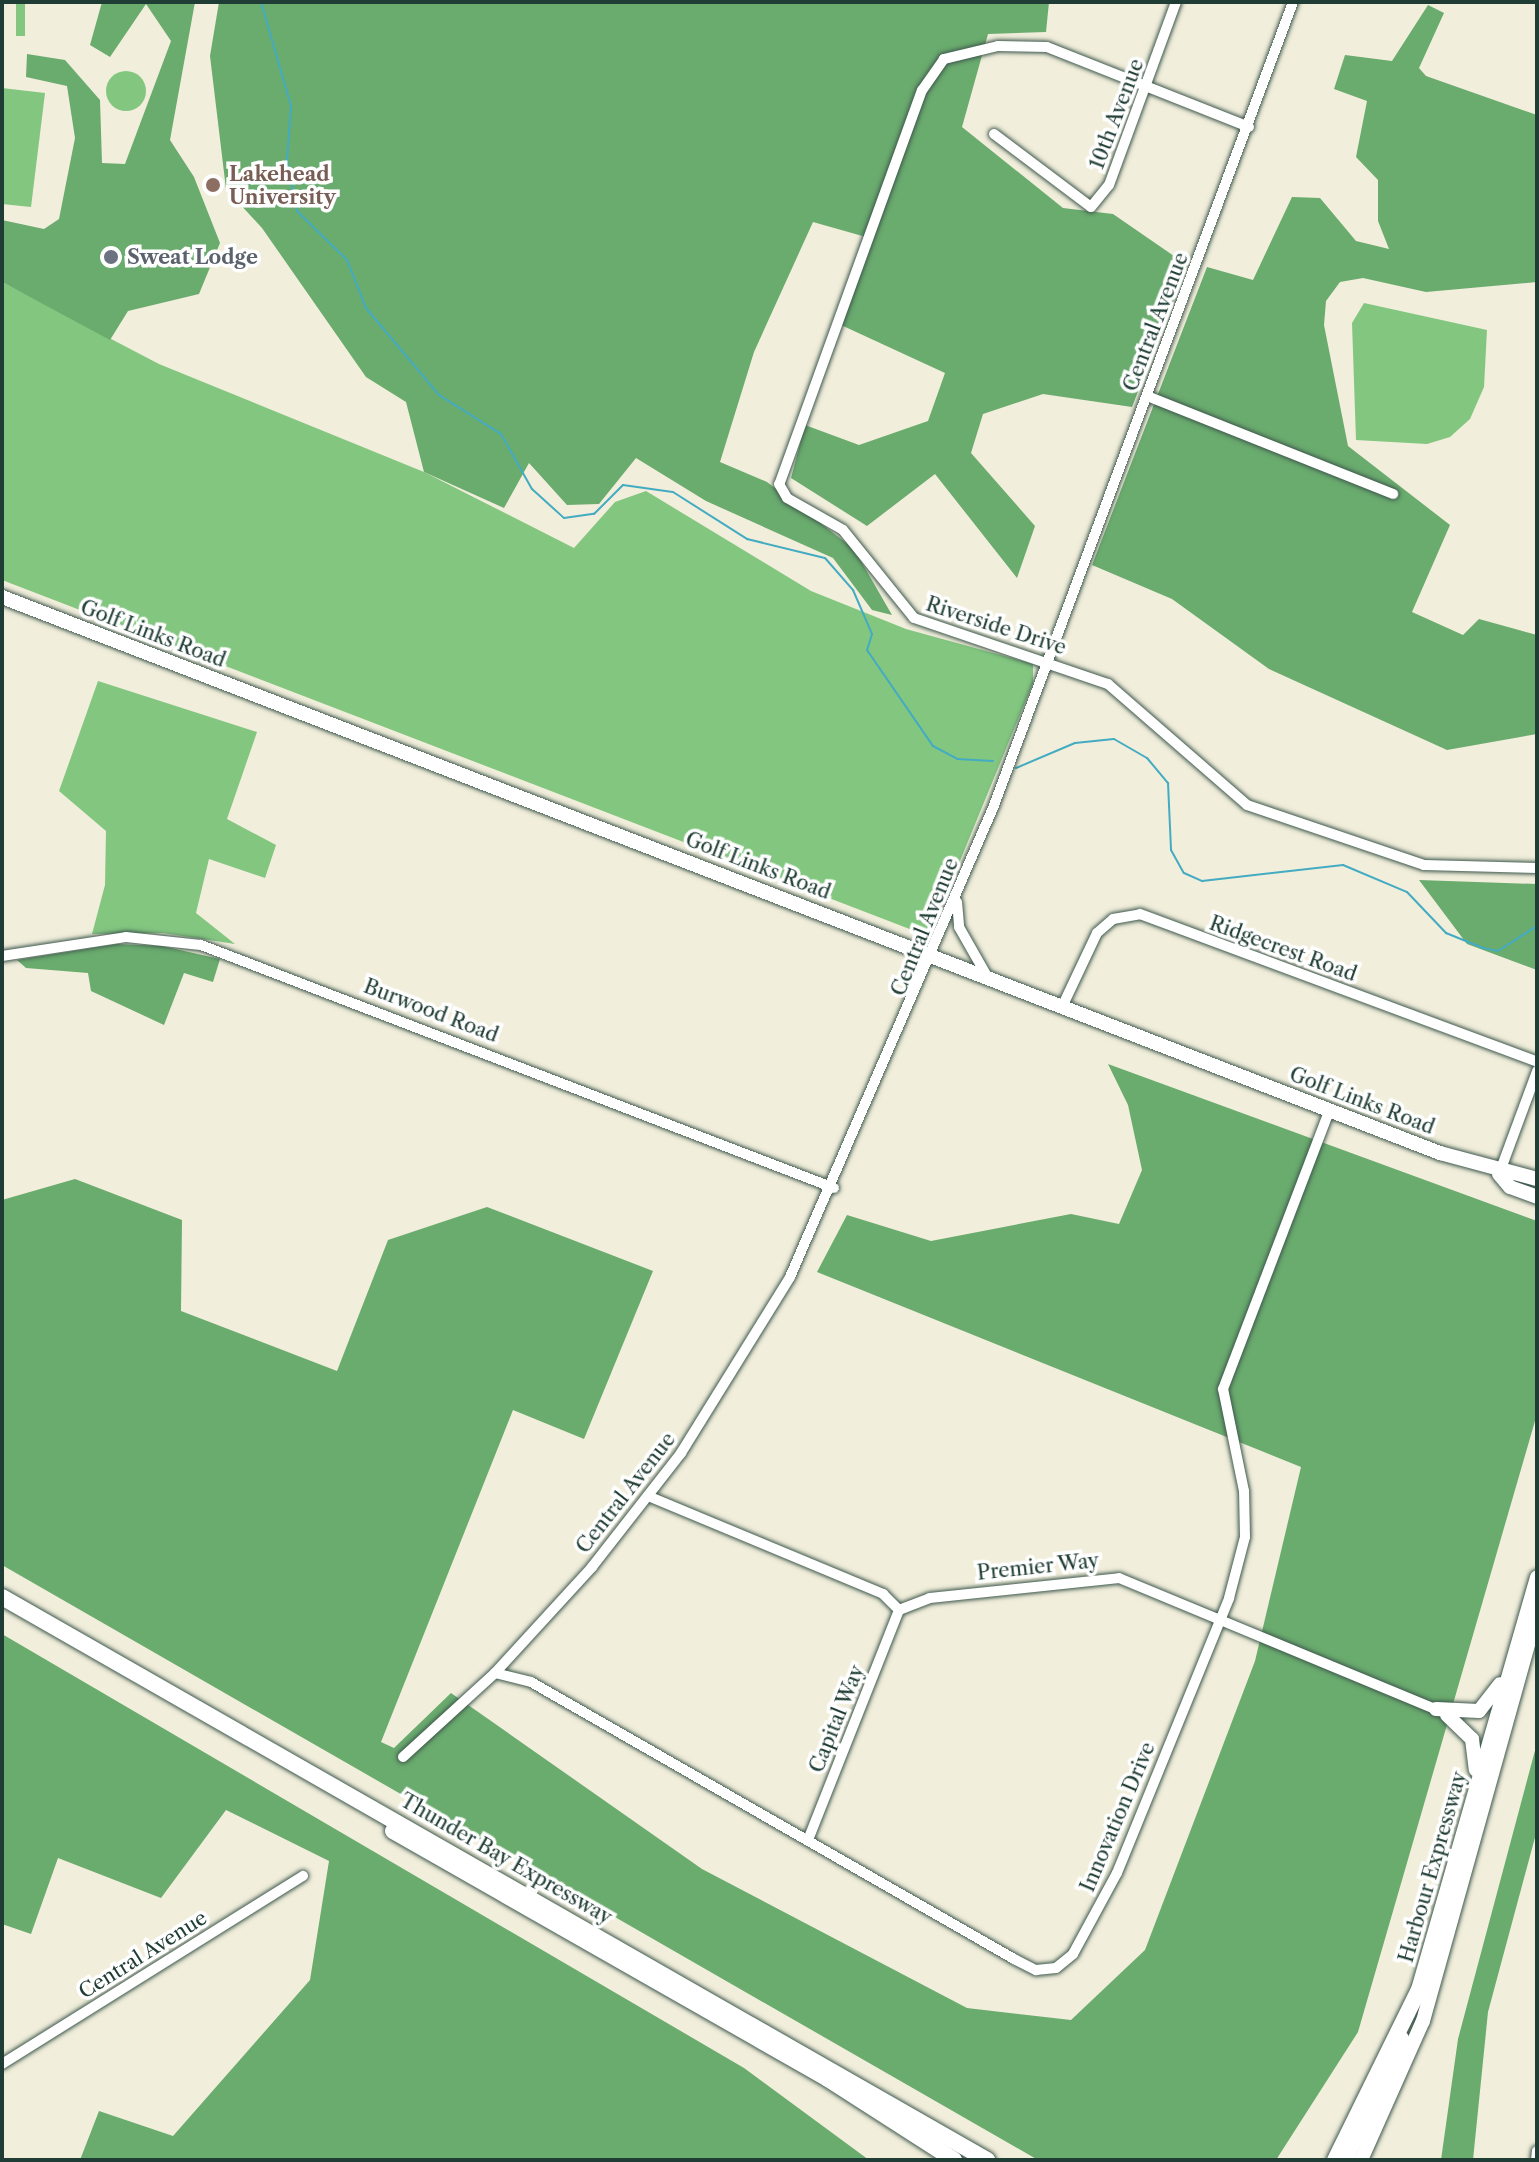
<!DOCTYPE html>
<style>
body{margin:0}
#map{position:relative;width:1539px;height:2162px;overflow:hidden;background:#f1eedb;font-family:"Libre Caslon Text",serif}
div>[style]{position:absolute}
.green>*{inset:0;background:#83c680;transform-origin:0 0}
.round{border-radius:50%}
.forest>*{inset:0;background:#6aab6e}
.stream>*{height:2px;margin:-1px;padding:0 1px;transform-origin:1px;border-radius:1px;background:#43abc2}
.roads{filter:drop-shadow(0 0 2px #3e584d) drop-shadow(0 0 2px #3e584d)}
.minor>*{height:10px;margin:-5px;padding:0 5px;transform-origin:5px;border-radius:5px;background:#fff}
.major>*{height:14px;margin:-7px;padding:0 7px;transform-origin:7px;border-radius:7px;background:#fff}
.highway>*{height:16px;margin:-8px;padding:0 8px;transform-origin:8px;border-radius:8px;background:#fff}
.dots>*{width:22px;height:22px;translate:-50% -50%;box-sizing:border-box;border:4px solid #fff;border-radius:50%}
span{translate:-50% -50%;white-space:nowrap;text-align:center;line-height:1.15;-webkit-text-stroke:7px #fff;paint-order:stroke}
.street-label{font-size:20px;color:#1f3d34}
.education-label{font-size:20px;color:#785e54;font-weight:700}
.left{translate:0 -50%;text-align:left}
.worship-label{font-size:20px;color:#5b616d;font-weight:700}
.frame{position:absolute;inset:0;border:4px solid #1f3d34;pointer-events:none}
</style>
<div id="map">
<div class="green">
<i style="left:16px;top:2px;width:9px;height:34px"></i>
<i class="round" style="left:106px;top:71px;width:40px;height:40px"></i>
<i style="clip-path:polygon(2px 88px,45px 93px,31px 207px,2px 204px)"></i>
<i style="clip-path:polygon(2px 282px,159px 364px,424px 472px,574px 548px,615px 502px,646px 491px,811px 591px,906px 629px,1033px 664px,1033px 683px,932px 929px,920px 933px,2px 580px)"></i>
<i style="clip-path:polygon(1364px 303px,1487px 330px,1484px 387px,1470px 419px,1450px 437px,1427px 444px,1356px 440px,1352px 323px)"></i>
<i style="clip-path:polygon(98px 681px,257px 732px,227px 819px,276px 845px,265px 878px,209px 859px,196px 913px,235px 944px,163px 933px,92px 934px,105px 885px,106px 831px,59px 791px)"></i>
</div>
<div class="forest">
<i style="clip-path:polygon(102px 2px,195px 2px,170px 140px,194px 177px,220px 243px,199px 294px,128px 311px,110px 340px,2px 282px,2px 220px,44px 229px,59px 219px,75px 138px,67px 86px,26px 77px,27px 54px,65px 60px,100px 100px,102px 163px,125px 164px,171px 41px,146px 4px,110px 57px,90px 45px)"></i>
<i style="clip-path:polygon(219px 2px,1049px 2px,1046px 32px,988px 34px,962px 127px,1063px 208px,1113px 214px,1187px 265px,1132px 407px,1043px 394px,983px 414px,971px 453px,1035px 526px,1017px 578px,935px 474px,867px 526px,791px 478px,805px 425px,859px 445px,928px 421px,945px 373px,841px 325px,873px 239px,813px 222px,754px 352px,720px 462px,767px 482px,854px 549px,892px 615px,872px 610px,833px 558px,706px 501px,636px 458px,599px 504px,567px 505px,529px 463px,504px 508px,424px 472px,406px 402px,366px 377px,262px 228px,226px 189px,210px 56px)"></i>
<i style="clip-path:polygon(1428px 5px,1444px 13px,1419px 68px,1426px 76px,1537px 115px,1537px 282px,1426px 292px,1363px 278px,1340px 282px,1326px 301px,1324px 325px,1348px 446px,1450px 525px,1412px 612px,1463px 635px,1479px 619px,1537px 635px,1537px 734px,1447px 750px,1269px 669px,1172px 599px,1092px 565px,1207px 267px,1253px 280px,1292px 197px,1320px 198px,1356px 241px,1389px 249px,1378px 221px,1378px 180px,1356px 157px,1367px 101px,1334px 89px,1345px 55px,1392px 61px)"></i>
<i style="clip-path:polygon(1419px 880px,1537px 884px,1537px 970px,1467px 944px)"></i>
<i style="clip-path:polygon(117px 944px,162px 946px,220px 959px,213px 982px,184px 973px,164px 1025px,91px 991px,88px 973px,26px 968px,17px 960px)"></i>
<i style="clip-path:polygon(1108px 1064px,1537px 1221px,1537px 1414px,1358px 2032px,1276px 2160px,1038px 2160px,2px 1565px,2px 1200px,75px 1179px,182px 1220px,181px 1311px,337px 1371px,388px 1240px,487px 1207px,653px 1271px,584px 1439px,513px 1410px,381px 1742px,394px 1748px,451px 1693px,702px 1869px,967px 2008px,1071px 2020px,1145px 1950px,1255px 1661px,1301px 1467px,817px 1272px,847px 1215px,931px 1241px,1071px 1214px,1119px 1224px,1142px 1170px,1128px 1105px)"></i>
<i style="clip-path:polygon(2px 1634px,744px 2068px,869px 2160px,80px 2160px,99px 2111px,173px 2136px,310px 1980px,329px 1861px,226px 1810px,161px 1898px,58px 1858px,31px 1934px,2px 1924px)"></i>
<i style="clip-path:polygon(1537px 1743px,1537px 1830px,1488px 2012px,1473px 2160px,1441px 2160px,1458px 2039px)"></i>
</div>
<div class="stream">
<i style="left:261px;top:2px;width:108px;rotate:73.9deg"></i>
<i style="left:291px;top:106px;width:55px;rotate:94.2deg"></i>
<i style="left:287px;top:161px;width:51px;rotate:78.7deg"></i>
<i style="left:297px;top:211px;width:70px;rotate:44.4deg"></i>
<i style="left:347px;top:260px;width:52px;rotate:68.4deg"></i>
<i style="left:366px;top:308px;width:114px;rotate:50deg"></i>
<i style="left:439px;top:395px;width:73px;rotate:32.2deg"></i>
<i style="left:501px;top:434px;width:63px;rotate:60.6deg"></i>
<i style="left:532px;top:489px;width:43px;rotate:42.2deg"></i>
<i style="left:564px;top:518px;width:30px;rotate:-8deg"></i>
<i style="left:594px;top:514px;width:41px;rotate:-45deg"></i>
<i style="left:623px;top:485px;width:50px;rotate:8deg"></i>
<i style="left:673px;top:492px;width:88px;rotate:32.4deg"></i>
<i style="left:747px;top:539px;width:80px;rotate:13.7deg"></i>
<i style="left:825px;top:558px;width:43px;rotate:48.8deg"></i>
<i style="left:853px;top:590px;width:48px;rotate:66.6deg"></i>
<i style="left:872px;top:634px;width:17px;rotate:107deg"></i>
<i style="left:867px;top:650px;width:116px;rotate:55.5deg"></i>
<i style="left:933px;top:746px;width:27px;rotate:28deg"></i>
<i style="left:957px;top:759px;width:36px;rotate:3deg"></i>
<i style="left:1016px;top:768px;width:64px;rotate:-23deg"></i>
<i style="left:1075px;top:743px;width:39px;rotate:-6deg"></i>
<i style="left:1114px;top:739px;width:38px;rotate:30deg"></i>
<i style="left:1147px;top:758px;width:33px;rotate:50deg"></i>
<i style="left:1168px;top:783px;width:67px;rotate:87.4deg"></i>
<i style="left:1171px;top:850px;width:26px;rotate:61deg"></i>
<i style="left:1184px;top:873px;width:20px;rotate:24deg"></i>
<i style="left:1202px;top:881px;width:142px;rotate:-6.5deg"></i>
<i style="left:1343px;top:865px;width:69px;rotate:22.9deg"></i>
<i style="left:1407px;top:892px;width:57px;rotate:46.4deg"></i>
<i style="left:1446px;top:933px;width:40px;rotate:22deg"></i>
<i style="left:1483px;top:948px;width:15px;rotate:11deg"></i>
<i style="left:1498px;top:951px;width:46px;rotate:-32.7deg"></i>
</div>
<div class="roads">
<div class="minor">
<i style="left:1249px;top:127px;width:217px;rotate:-158.4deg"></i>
<i style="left:1047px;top:47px;width:49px;rotate:-178.8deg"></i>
<i style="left:998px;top:46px;width:56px;rotate:166.5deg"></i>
<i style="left:944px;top:59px;width:38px;rotate:125deg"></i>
<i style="left:922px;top:90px;width:419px;rotate:109.9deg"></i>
<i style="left:779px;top:484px;width:16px;rotate:60deg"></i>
<i style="left:787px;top:498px;width:64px;rotate:29.7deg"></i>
<i style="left:843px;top:530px;width:113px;rotate:51.1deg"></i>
<i style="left:914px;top:618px;width:205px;rotate:18.8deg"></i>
<i style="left:1108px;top:684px;width:184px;rotate:41deg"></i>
<i style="left:1247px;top:805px;width:187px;rotate:18.7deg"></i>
<i style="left:1424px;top:865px;width:113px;rotate:1.5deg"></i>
<i style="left:994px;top:134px;width:121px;rotate:37deg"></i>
<i style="left:1091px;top:207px;width:28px;rotate:-51deg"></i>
<i style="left:1109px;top:185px;width:195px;rotate:-69.9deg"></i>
<i style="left:1147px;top:396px;width:265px;rotate:21.7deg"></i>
<i style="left:957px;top:902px;width:25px;rotate:85deg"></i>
<i style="left:959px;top:927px;width:59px;rotate:60.4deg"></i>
<i style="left:2px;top:956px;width:125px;rotate:-8.7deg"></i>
<i style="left:126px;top:937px;width:75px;rotate:6.1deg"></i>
<i style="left:201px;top:945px;width:678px;rotate:21deg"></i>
<i style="left:1062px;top:1007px;width:82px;rotate:-64.7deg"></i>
<i style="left:1097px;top:933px;width:21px;rotate:-41deg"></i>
<i style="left:1113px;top:919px;width:27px;rotate:-10deg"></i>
<i style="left:1140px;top:914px;width:424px;rotate:20.4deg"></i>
<i style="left:1499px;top:1174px;width:110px;rotate:-69.7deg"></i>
<i style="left:648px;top:1496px;width:255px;rotate:22.6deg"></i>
<i style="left:883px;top:1594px;width:23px;rotate:45deg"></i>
<i style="left:899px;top:1610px;width:33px;rotate:-21deg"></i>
<i style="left:930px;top:1598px;width:190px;rotate:-6deg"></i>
<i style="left:1119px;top:1578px;width:343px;rotate:22.5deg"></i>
<i style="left:495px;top:1673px;width:37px;rotate:14deg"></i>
<i style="left:531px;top:1682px;width:557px;rotate:29.83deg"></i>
<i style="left:1014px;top:1959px;width:25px;rotate:27deg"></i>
<i style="left:1036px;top:1970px;width:20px;rotate:-6deg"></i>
<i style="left:1056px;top:1968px;width:22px;rotate:-39deg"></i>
<i style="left:1073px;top:1954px;width:92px;rotate:-61.5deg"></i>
<i style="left:1117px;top:1873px;width:297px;rotate:-67.8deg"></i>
<i style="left:1229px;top:1598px;width:63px;rotate:-75.3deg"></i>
<i style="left:1245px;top:1537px;width:46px;rotate:-91.2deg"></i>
<i style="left:1244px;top:1491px;width:104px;rotate:-101.6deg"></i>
<i style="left:1223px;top:1389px;width:298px;rotate:-69.1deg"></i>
<i style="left:403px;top:1757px;width:125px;rotate:-42.4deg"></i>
<i style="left:495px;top:1673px;width:144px;rotate:-47.5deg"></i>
<i style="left:592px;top:1567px;width:145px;rotate:-52deg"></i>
<i style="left:681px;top:1453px;width:207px;rotate:-58.2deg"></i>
<i style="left:790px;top:1277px;width:511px;rotate:-66.6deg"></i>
<i style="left:993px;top:808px;width:860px;rotate:-69.58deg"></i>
<i style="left:808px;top:1840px;width:247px;rotate:-68.4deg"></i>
<i style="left:2px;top:2064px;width:355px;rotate:-32deg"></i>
<i style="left:1536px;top:2160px;width:9px;rotate:-84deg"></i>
</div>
<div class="major">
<i style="left:2px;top:597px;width:1542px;rotate:21.14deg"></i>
<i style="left:1440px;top:1153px;width:100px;rotate:15deg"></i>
<i style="left:1499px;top:1174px;width:17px;rotate:50deg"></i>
<i style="left:1510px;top:1187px;width:29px;rotate:20deg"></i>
<i style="left:1436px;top:1709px;width:43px;rotate:2.7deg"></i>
<i style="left:1479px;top:1711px;width:34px;rotate:-52deg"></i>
<i style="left:1447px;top:1715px;width:35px;rotate:44deg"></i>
<i style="left:1472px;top:1739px;width:31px;rotate:83deg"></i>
<i style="left:1415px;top:2000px;width:440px;rotate:-73.9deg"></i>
<i style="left:1346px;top:2160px;width:134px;rotate:-65.3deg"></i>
<i style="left:1361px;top:2160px;width:152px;rotate:-66deg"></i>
<i style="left:1423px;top:2021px;width:423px;rotate:-74.4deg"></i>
</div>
<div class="highway">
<i style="left:2px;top:1597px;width:1135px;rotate:29.75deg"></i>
<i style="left:393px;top:1831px;width:501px;rotate:29.69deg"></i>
<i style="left:828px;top:2079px;width:150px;rotate:32.7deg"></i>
<i style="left:1335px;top:2160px;width:191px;rotate:-63.8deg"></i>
</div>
</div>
<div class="dots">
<i style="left:213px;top:185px;background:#8d6e63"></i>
<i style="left:111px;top:257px;background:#6b7280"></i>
</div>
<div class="street-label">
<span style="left:1117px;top:114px;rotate:-69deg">10th Avenue</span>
<span style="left:1156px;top:322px;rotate:-69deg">Central Avenue</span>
<span style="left:996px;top:626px;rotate:18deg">Riverside Drive</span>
<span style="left:153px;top:634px;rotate:21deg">Golf Links Road</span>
<span style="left:758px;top:866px;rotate:21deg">Golf Links Road</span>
<span style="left:925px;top:927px;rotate:-68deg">Central Avenue</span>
<span style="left:1283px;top:949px;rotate:20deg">Ridgecrest Road</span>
<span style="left:431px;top:1011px;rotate:21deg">Burwood Road</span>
<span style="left:1362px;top:1101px;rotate:21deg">Golf Links Road</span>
<span style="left:626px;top:1493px;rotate:-52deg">Central Avenue</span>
<span style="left:1038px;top:1567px;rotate:-6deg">Premier Way</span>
<span style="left:837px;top:1719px;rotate:-68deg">Capital Way</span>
<span style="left:1118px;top:1817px;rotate:-67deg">Innovation Drive</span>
<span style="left:506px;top:1859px;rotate:30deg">Thunder Bay Expressway</span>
<span style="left:1433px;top:1867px;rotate:-74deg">Harbour Expressway</span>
<span style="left:143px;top:1955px;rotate:-32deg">Central Avenue</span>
</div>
<div class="education-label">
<span class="left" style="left:229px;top:186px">Lakehead<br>University</span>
</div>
<div class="worship-label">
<span class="left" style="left:127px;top:257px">Sweat Lodge</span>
</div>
<div class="frame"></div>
</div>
